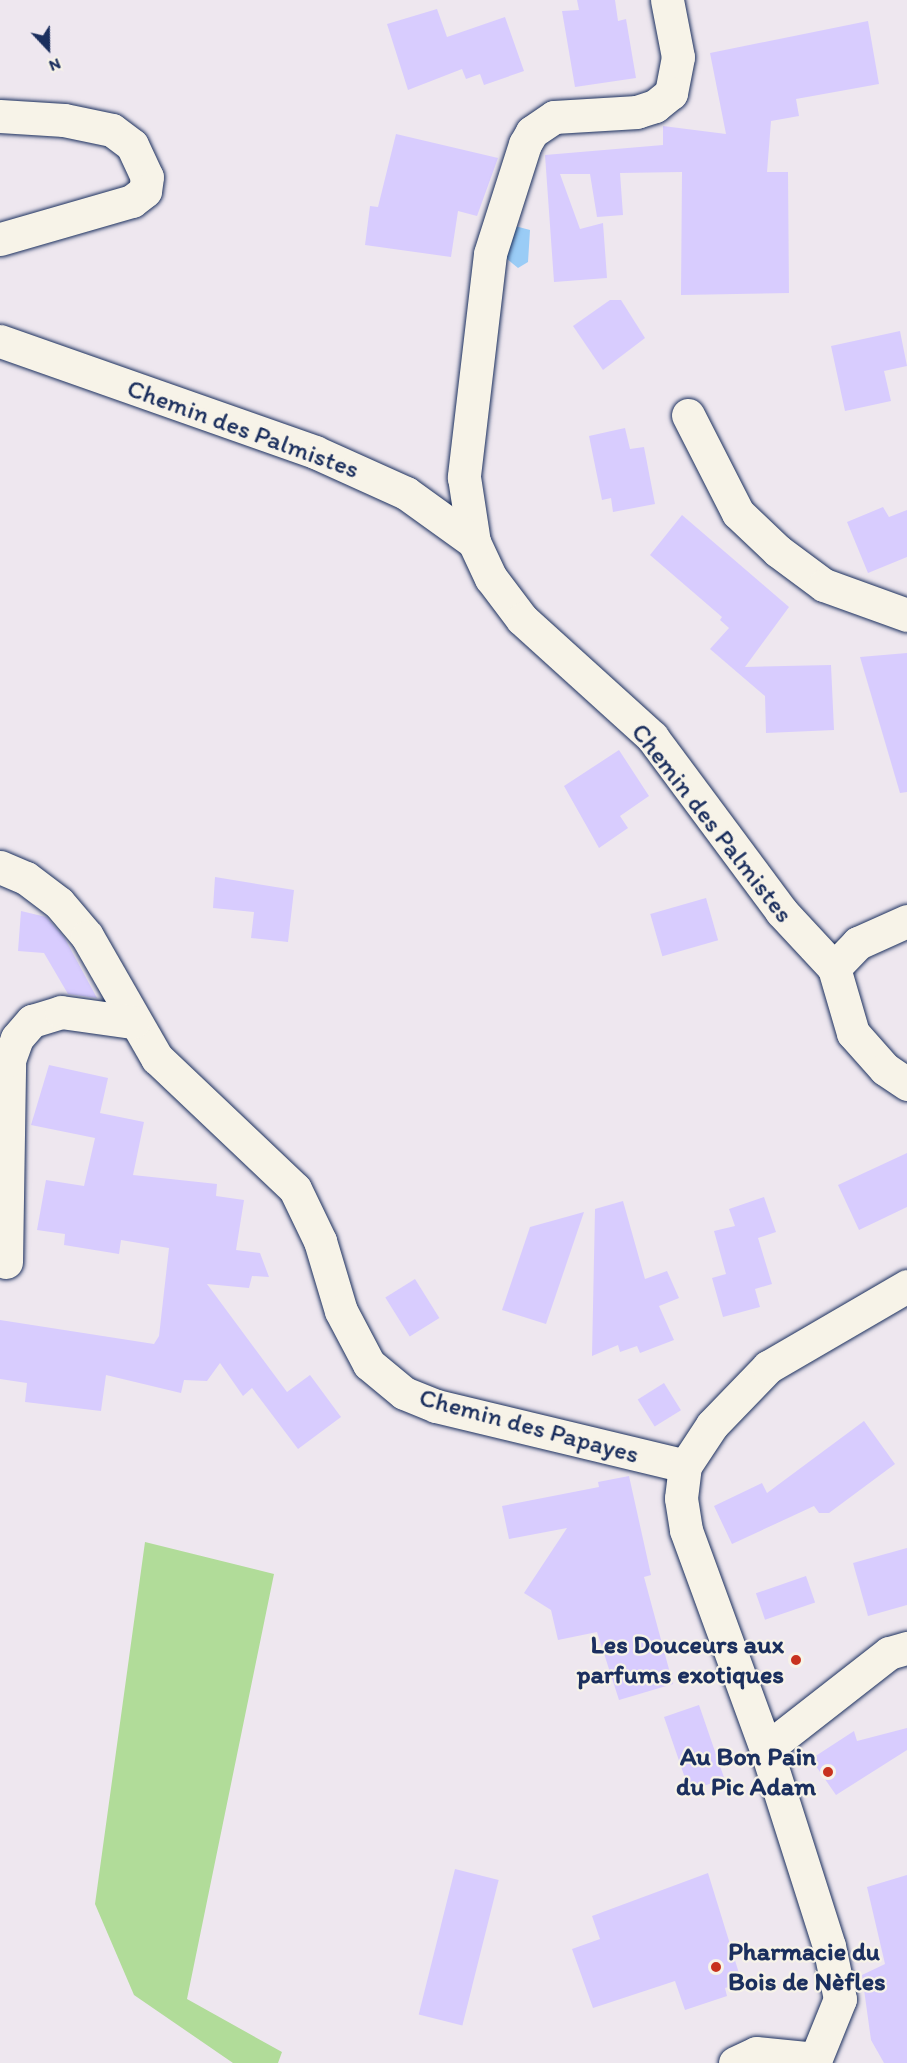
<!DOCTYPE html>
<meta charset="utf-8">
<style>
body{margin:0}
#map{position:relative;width:907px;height:2063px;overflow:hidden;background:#eee7ef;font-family:Itim,sans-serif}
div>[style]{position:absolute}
.green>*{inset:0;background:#b1dc99}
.water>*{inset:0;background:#9accf6}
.building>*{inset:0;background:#d8ccfe;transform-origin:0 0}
.roads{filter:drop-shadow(0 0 2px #1b2f5e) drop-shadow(0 0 2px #1b2f5e)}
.minor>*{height:33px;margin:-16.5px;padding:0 16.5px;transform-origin:16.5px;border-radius:16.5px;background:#f7f3e8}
.dots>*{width:16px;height:16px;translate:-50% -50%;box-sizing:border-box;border:3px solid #f7f3e8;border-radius:50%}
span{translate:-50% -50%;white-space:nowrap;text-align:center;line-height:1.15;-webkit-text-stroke:4.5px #f7f3e8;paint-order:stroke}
.street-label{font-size:26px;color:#1b2f5e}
.poi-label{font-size:26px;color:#1b2f5e;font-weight:700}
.right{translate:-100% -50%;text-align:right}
.left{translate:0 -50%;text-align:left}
.north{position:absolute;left:18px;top:18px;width:60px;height:60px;-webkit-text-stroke:4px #f7f3e8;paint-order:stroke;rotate:158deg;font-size:16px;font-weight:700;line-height:24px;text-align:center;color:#1b2f5e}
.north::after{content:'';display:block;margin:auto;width:21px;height:27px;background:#1b2f5e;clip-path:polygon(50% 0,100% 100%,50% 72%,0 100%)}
</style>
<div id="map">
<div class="green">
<i style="clip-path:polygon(145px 1542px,274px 1574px,187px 1999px,282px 2052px,278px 2063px,233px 2063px,134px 1995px,95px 1904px)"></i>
</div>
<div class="water">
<i style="clip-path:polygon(515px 226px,530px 230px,528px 262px,518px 268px,506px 258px)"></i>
</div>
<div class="building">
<i style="clip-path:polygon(577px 0,615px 0,618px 21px,626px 19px,636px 78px,575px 87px,562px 11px,579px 10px)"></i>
<i style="clip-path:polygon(437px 9px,447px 37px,505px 17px,524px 71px,484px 85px,480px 74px,466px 79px,462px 69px,408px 90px,387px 24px)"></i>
<i style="clip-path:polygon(868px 21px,879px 84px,796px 99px,799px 116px,771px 121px,767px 172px,788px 172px,789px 293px,681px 295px,682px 172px,620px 173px,623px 215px,597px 217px,590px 174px,560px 174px,580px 229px,603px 223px,607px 278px,554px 282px,545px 155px,663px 145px,663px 126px,726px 134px,710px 53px)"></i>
<i style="clip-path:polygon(396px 134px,498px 158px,477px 216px,458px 211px,451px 257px,365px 245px,370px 206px,378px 207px)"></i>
<i style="clip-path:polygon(610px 300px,621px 300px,645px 338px,603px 370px,573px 326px)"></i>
<i style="clip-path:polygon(900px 331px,907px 366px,884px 371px,891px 401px,845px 411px,831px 346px)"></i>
<i style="clip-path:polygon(625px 428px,630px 449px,644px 447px,655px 504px,613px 512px,611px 498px,602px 500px,589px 436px)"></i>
<i style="clip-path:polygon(883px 507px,889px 517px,907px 510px,907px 557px,868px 573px,847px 522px)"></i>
<i style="clip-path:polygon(682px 515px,789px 607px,745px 667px,831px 665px,834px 730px,766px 733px,765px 696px,710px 649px,729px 628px,720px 620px,722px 617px,650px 555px)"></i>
<i style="clip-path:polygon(907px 653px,907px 792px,900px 793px,860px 657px)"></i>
<i style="clip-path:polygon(619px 750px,649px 796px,620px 816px,628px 828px,599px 848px,564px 786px)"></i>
<i style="clip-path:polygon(215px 877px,294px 890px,288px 942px,251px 938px,254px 912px,213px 908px)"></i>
<i style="left:706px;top:898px;width:44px;height:58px;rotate:74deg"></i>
<i style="clip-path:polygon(21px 911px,46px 917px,64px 937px,97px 998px,68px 994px,44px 953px,18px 951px)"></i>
<i style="clip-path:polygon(49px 1065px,108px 1078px,100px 1113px,144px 1122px,133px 1175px,217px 1184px,216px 1196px,244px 1200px,236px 1250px,260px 1253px,269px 1277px,252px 1276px,249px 1288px,207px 1284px,287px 1392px,310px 1375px,341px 1417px,298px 1449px,252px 1388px,243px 1396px,220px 1363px,207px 1381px,184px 1380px,181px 1393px,106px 1375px,101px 1411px,25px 1402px,27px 1383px,0 1379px,0 1320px,154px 1344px,159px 1336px,169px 1248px,121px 1240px,119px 1254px,64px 1245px,65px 1234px,37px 1230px,46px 1180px,84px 1186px,95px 1138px,31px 1125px)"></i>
<i style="clip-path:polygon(907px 1153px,907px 1207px,859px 1230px,838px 1185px)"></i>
<i style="clip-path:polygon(764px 1197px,776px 1232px,758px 1238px,772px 1284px,755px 1289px,760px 1307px,723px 1317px,712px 1278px,726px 1274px,714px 1231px,735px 1226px,729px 1209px)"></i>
<i style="clip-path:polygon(623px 1201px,645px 1279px,667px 1271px,679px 1298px,659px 1306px,674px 1340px,640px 1353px,637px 1346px,620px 1352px,618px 1345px,592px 1356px,595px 1209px)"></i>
<i style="clip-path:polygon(584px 1212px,546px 1324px,502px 1310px,530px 1227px)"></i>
<i style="left:415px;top:1279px;width:46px;height:35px;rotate:58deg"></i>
<i style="left:664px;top:1383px;width:32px;height:31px;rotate:58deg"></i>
<i style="clip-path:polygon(864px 1421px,895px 1464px,829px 1513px,819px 1513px,814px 1506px,732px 1544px,714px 1506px,762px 1483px,767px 1493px)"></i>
<i style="clip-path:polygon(629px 1476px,651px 1575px,644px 1577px,673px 1684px,619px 1700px,597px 1632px,558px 1640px,551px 1610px,524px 1593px,567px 1528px,509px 1539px,502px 1506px,599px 1487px,598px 1482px)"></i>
<i style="clip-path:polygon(907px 1548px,907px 1605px,868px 1616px,853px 1563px)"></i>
<i style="left:806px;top:1576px;width:28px;height:53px;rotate:71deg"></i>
<i style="left:699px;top:1705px;width:78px;height:37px;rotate:71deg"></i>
<i style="clip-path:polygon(907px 1728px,907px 1750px,836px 1795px,811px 1759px,854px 1731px,857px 1741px)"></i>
<i style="left:455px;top:1869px;width:45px;height:150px;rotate:14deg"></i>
<i style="clip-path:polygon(708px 1873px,742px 1983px,725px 1988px,727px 1996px,685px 2010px,675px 1981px,593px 2008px,572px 1949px,600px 1939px,592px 1916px)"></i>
<i style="clip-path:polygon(907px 1875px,907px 2063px,884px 2063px,871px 2040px,862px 1975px,885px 1964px,867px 1887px)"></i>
</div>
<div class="roads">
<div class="minor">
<i style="left:667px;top:0;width:58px;rotate:79.1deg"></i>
<i style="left:678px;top:57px;width:37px;rotate:101deg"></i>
<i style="left:671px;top:93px;width:21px;rotate:141deg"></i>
<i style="left:655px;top:106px;width:19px;rotate:162deg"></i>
<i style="left:637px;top:112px;width:83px;rotate:176.6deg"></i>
<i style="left:554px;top:117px;width:27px;rotate:146deg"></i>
<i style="left:532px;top:132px;width:14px;rotate:120deg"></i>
<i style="left:525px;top:144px;width:115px;rotate:107.7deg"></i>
<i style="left:490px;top:254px;width:225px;rotate:96.7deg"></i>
<i style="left:464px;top:477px;width:66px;rotate:81.3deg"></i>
<i style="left:474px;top:542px;width:40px;rotate:65deg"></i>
<i style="left:491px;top:578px;width:51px;rotate:52.9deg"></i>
<i style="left:522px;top:619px;width:176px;rotate:42.2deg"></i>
<i style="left:652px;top:737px;width:217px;rotate:53.4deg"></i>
<i style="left:781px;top:911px;width:78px;rotate:47.1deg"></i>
<i style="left:0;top:116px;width:64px;rotate:3.6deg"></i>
<i style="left:64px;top:120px;width:49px;rotate:11.8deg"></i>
<i style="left:112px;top:130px;width:25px;rotate:37deg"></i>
<i style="left:132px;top:145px;width:35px;rotate:65deg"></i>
<i style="left:147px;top:177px;width:14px;rotate:98deg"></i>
<i style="left:145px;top:191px;width:16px;rotate:142deg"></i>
<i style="left:132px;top:201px;width:137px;rotate:163.9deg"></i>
<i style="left:0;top:341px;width:334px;rotate:19.4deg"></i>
<i style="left:315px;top:452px;width:100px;rotate:24.3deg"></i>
<i style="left:406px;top:493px;width:84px;rotate:35.8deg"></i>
<i style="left:688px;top:415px;width:110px;rotate:63deg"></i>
<i style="left:738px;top:513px;width:55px;rotate:43.5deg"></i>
<i style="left:778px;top:551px;width:57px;rotate:36.5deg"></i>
<i style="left:824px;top:585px;width:88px;rotate:19.9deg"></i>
<i style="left:0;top:867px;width:28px;rotate:23deg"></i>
<i style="left:26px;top:878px;width:41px;rotate:37.1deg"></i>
<i style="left:59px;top:903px;width:43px;rotate:49.7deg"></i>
<i style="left:87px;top:936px;width:141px;rotate:60.2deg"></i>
<i style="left:157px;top:1058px;width:190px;rotate:43.5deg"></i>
<i style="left:295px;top:1189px;width:58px;rotate:64.3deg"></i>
<i style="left:320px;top:1241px;width:73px;rotate:73.3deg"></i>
<i style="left:341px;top:1311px;width:60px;rotate:62.2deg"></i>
<i style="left:369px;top:1364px;width:45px;rotate:39.6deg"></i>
<i style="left:404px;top:1393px;width:35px;rotate:22deg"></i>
<i style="left:436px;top:1406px;width:256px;rotate:13.5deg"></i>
<i style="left:907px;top:921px;width:54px;rotate:155.8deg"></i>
<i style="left:858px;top:943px;width:35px;rotate:134deg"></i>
<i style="left:834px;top:968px;width:68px;rotate:73.7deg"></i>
<i style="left:853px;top:1033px;width:48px;rotate:48.4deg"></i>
<i style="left:885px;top:1069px;width:27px;rotate:34deg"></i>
<i style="left:6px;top:1262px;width:202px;rotate:-89.1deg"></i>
<i style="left:9px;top:1060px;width:23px;rotate:-70deg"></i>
<i style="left:17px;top:1038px;width:23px;rotate:-49deg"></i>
<i style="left:32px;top:1021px;width:30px;rotate:-17deg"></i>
<i style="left:61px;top:1012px;width:73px;rotate:7.9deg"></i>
<i style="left:766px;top:1749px;width:156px;rotate:-38deg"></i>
<i style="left:889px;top:1653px;width:19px;rotate:-16deg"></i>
<i style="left:735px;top:2063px;width:23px;rotate:-25deg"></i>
<i style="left:756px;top:2053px;width:60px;rotate:5.7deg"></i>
<i style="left:814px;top:2063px;width:69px;rotate:-67.9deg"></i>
<i style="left:840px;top:1999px;width:54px;rotate:-101.7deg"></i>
<i style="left:829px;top:1946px;width:207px;rotate:-107.7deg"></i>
<i style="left:766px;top:1749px;width:233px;rotate:-110.1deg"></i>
<i style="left:686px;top:1530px;width:32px;rotate:-99deg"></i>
<i style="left:681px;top:1498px;width:32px;rotate:-83deg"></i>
<i style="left:685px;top:1466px;width:49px;rotate:-56.6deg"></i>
<i style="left:712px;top:1425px;width:81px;rotate:-46deg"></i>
<i style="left:768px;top:1367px;width:161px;rotate:-30.2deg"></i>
</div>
</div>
<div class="dots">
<i style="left:796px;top:1660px;background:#c8321e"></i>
<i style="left:828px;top:1772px;background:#c8321e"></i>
<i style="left:716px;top:1967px;background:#c8321e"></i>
</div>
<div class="street-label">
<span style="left:243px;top:429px;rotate:20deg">Chemin des Palmistes</span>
<span style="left:712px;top:823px;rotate:52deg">Chemin des Palmistes</span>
<span style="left:529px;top:1426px;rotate:15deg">Chemin des Papayes</span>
</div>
<div class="poi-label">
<span class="right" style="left:784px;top:1660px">Les Douceurs aux<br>parfums exotiques</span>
<span class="right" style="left:816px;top:1772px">Au Bon Pain<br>du Pic Adam</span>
<span class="left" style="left:728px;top:1967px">Pharmacie du<br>Bois de Nèfles</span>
</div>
<div class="north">N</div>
</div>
